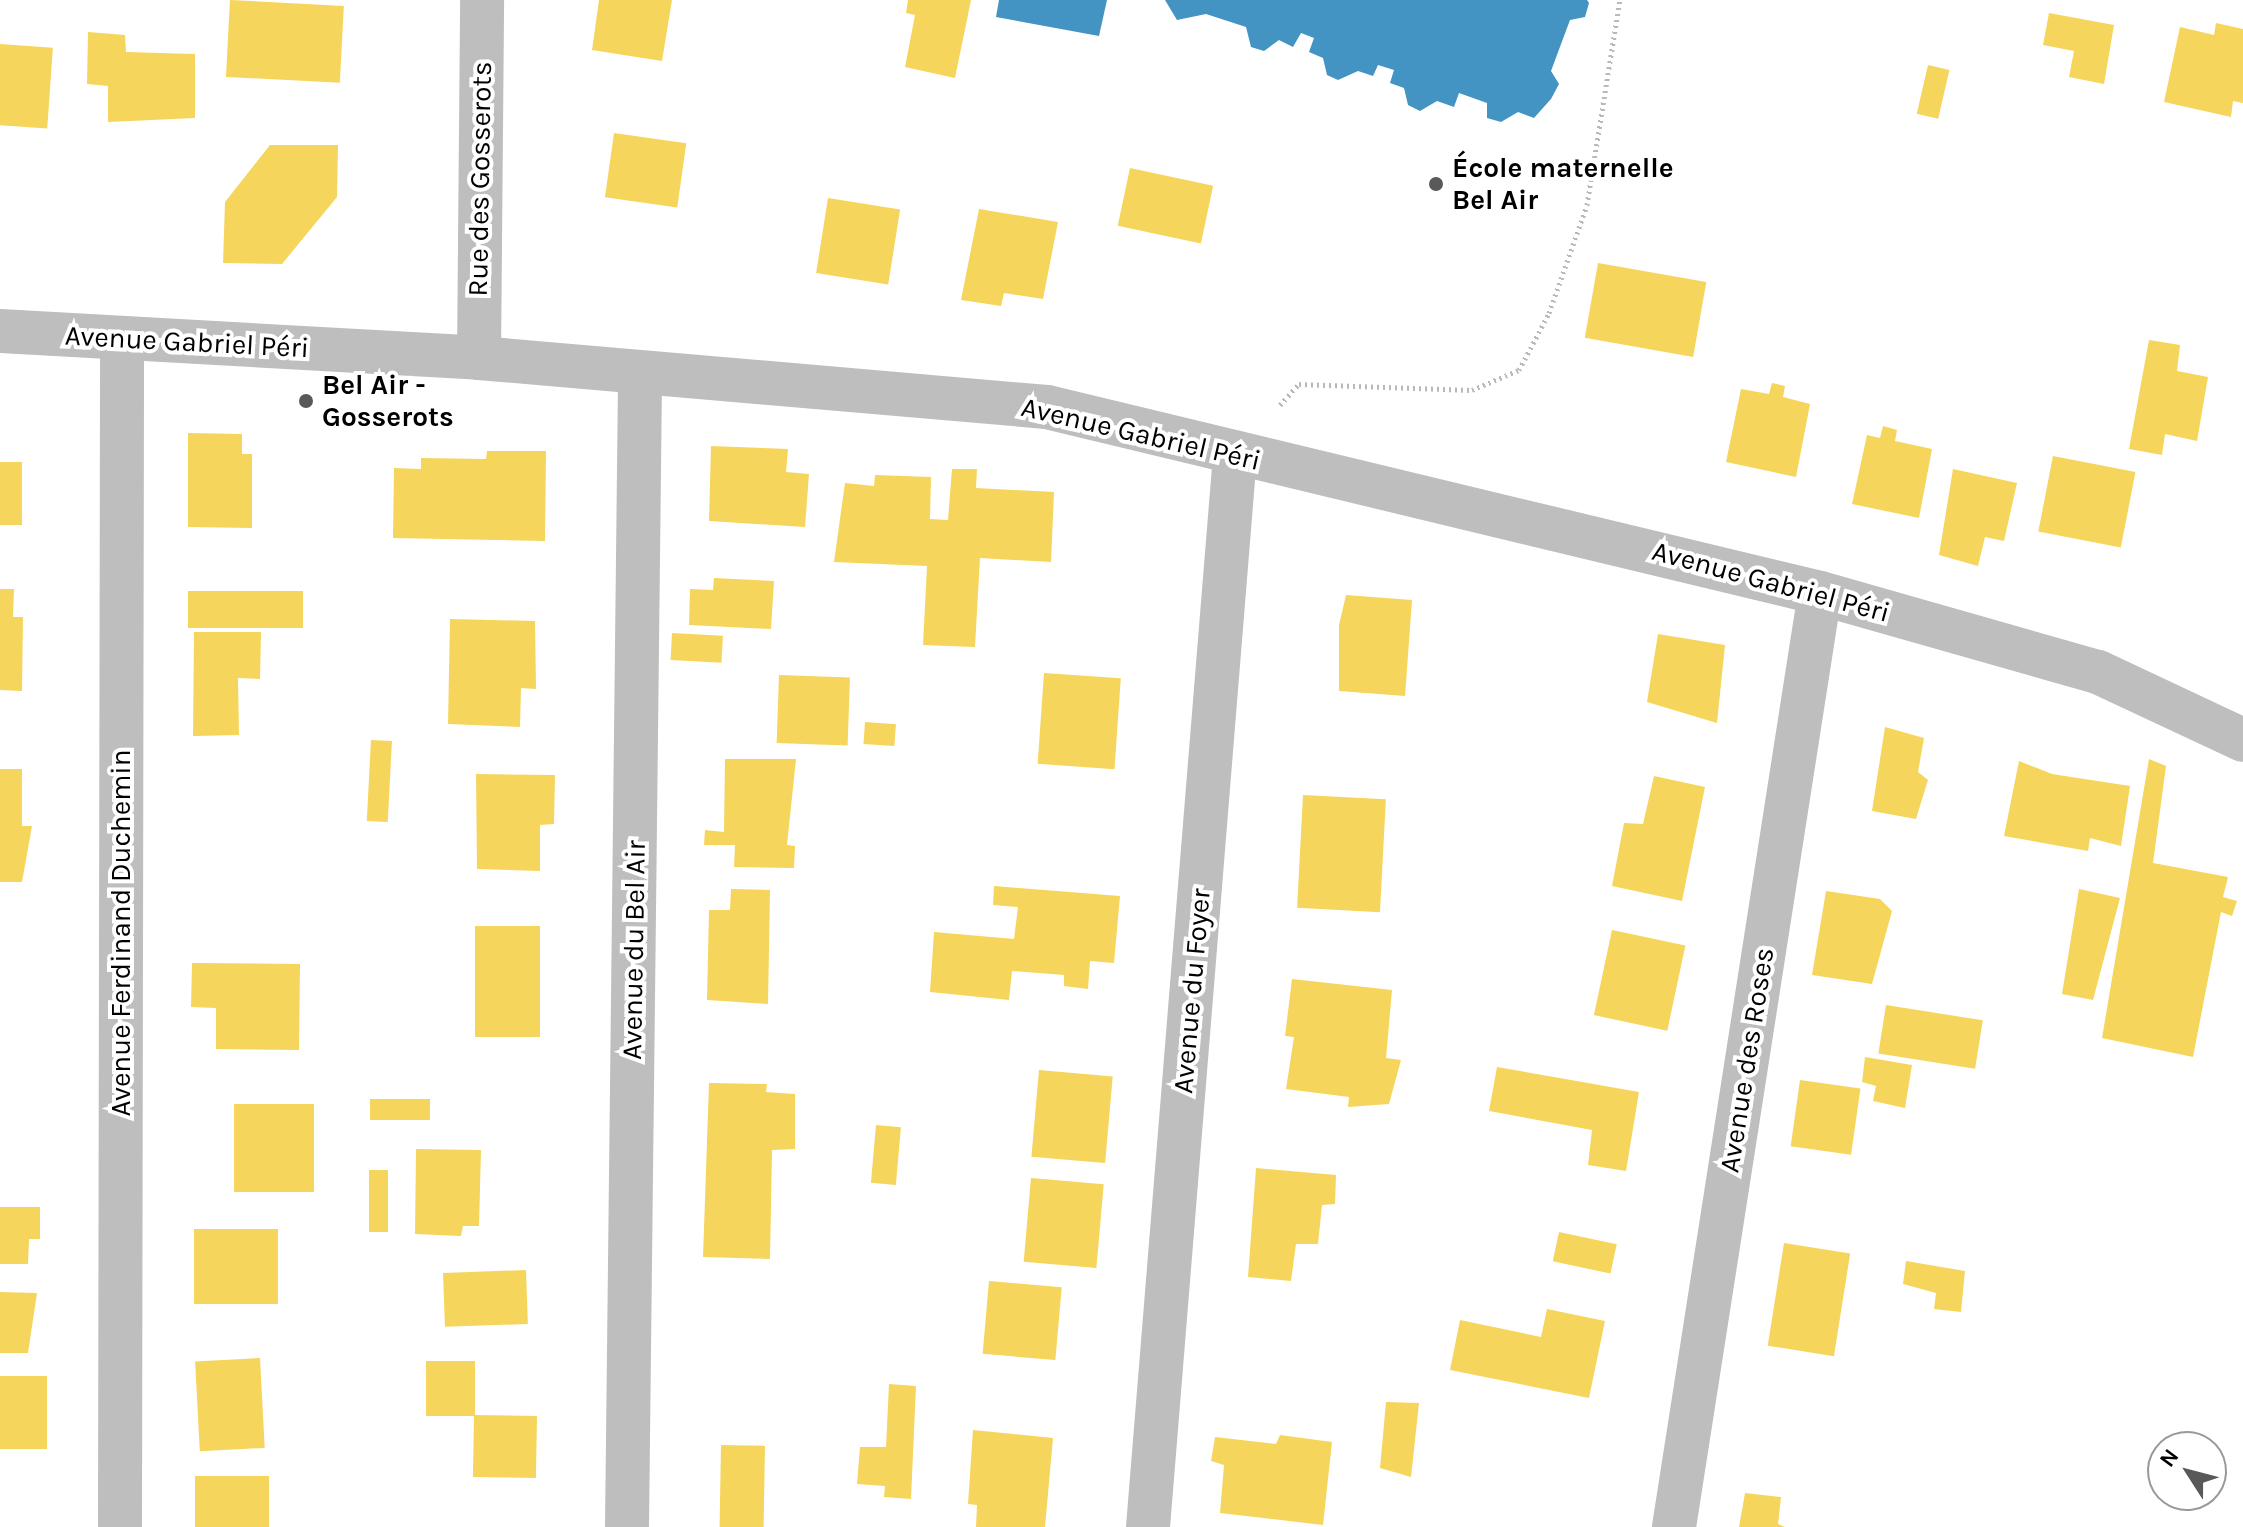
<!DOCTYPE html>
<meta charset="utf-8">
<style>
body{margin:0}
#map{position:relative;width:2243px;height:1527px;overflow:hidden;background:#fff;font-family:Karla,sans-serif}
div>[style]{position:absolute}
.homes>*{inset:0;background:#f6d55c;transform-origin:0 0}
.schools>*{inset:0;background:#4393c3}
.path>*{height:5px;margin-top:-2.5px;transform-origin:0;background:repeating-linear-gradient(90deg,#b9b9b9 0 2px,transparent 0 6px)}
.street>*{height:44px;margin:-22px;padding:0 22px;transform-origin:22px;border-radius:22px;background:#bebebe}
.dots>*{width:22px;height:22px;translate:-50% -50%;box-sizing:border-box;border:4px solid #fff;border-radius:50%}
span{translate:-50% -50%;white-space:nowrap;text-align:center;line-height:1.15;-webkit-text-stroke:8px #fff;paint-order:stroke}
.poi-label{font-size:28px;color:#000;font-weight:700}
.left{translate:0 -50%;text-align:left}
.street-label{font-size:28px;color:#000}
.north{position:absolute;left:2147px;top:1431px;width:80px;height:80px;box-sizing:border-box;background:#fff;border:2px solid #999;border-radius:50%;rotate:306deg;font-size:22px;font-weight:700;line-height:32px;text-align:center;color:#000}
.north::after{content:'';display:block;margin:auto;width:28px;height:36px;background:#595959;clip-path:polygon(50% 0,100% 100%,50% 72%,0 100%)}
</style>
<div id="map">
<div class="homes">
<i style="left:230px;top:0;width:114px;height:77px;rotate:3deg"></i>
<i style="clip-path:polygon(599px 0,672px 0,662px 61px,592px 50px)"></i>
<i style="clip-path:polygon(908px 0,971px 0,955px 78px,905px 67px,915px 15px,906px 13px)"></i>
<i style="clip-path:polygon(2049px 13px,2114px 25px,2104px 84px,2069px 77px,2074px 51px,2043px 45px)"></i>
<i style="clip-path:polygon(2216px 23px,2243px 29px,2243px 103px,2233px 101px,2231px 117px,2164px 102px,2180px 27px,2214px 35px)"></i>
<i style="clip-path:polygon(88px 32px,125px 35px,126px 52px,195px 54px,195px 118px,108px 122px,108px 86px,87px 84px)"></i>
<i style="left:0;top:44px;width:53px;height:81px;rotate:4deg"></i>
<i style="left:1928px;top:65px;width:22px;height:50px;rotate:13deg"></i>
<i style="left:614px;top:133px;width:73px;height:65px;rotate:8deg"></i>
<i style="clip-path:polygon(270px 145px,338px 145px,337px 197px,282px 264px,223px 263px,225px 202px)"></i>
<i style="left:1130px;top:168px;width:85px;height:59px;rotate:12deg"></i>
<i style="left:828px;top:198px;width:73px;height:76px;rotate:9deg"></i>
<i style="clip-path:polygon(979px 209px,1058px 222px,1043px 299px,1004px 293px,1001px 306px,961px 300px)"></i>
<i style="left:1598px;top:263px;width:110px;height:76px;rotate:10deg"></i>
<i style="clip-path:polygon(2149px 340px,2180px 345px,2177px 371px,2208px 377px,2197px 441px,2165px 434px,2162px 455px,2129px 449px)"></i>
<i style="clip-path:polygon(1772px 383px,1785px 386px,1783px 397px,1810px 404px,1796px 477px,1726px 462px,1741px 389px,1769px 394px)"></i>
<i style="clip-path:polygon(1883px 426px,1897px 430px,1895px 441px,1932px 449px,1919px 518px,1852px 504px,1867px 435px,1880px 438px)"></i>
<i style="clip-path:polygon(188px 433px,242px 434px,242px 454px,252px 454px,252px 528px,188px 527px)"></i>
<i style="clip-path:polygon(711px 446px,788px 449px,786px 472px,809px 474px,805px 527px,709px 521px)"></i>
<i style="clip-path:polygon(487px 451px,546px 451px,545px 541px,393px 538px,394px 468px,421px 469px,421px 458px,486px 459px)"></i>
<i style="left:2053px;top:456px;width:84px;height:77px;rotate:11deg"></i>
<i style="left:0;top:462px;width:22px;height:63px"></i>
<i style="clip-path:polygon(952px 469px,977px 469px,976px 488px,1054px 492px,1051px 562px,980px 558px,975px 647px,923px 645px,927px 566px,834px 562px,845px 483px,874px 486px,875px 475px,931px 477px,930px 519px,948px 520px)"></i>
<i style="clip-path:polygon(1953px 469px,2017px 483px,2004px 541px,1985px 537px,1978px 566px,1939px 555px)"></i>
<i style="clip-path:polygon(714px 578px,774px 581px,771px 629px,689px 625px,690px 589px,713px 590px)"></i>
<i style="clip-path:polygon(0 589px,14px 589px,13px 617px,23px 617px,22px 691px,0 690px)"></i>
<i style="left:303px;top:591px;width:37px;height:115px;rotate:90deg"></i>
<i style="clip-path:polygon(1346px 595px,1412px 600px,1405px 696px,1339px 691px,1339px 625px)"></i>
<i style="clip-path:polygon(450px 619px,535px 621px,536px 689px,521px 688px,520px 727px,448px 724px)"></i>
<i style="clip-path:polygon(194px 632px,261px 632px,260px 679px,238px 678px,239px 735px,193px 736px)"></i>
<i style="left:672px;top:633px;width:51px;height:27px;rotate:3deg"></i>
<i style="clip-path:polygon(1658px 634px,1725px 645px,1717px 723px,1647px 702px)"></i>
<i style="left:1044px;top:673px;width:77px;height:91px;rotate:4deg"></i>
<i style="left:779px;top:675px;width:71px;height:68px;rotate:2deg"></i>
<i style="left:865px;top:722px;width:31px;height:22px;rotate:4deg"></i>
<i style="clip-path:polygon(1885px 727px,1924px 738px,1918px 772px,1928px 780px,1916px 819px,1872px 811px)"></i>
<i style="left:371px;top:740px;width:21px;height:81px;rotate:3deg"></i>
<i style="clip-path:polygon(725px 759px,796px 759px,787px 845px,795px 846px,794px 868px,734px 867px,735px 845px,704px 845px,705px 830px,724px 832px)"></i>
<i style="clip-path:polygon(2149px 759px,2166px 766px,2153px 863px,2228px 877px,2223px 897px,2237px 901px,2232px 916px,2221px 912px,2193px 1057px,2102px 1038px)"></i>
<i style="clip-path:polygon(2019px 761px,2052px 774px,2130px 786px,2121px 846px,2090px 838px,2088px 851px,2004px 836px)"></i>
<i style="clip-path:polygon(0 769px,22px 769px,22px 826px,32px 826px,22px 882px,0 882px)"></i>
<i style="clip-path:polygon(476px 774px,555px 775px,554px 824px,540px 825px,540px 871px,477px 869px)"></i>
<i style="clip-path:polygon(1654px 776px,1705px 787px,1682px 901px,1612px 886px,1624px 823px,1643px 824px)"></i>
<i style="left:1303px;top:795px;width:83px;height:113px;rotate:3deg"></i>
<i style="clip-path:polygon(994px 886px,1120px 896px,1114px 963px,1090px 961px,1088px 989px,1064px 986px,1064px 975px,1012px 971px,1009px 1000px,930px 992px,934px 932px,1014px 939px,1018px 907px,993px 905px)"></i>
<i style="clip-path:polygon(731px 889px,770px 890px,768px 1004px,707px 1000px,709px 910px,730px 910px)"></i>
<i style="clip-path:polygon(2079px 889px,2120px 898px,2093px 1000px,2062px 994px)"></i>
<i style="clip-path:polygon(1826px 891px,1880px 899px,1892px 911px,1872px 984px,1812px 975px)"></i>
<i style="left:475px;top:926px;width:65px;height:111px"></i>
<i style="left:1612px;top:930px;width:75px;height:87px;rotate:12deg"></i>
<i style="clip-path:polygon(192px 963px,300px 964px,299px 1050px,216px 1049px,216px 1008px,191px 1007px)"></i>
<i style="clip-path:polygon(1292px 979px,1392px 990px,1386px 1058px,1401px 1060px,1389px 1104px,1348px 1107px,1349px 1097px,1286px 1089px,1294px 1037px,1285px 1036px)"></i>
<i style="left:1886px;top:1005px;width:98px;height:49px;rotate:9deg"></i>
<i style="clip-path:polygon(1865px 1057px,1912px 1065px,1905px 1108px,1873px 1101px,1876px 1086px,1862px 1082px)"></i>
<i style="clip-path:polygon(1497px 1067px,1639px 1092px,1626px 1171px,1588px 1165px,1592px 1130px,1489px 1111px)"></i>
<i style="left:1039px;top:1070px;width:74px;height:87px;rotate:5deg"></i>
<i style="left:1800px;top:1080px;width:61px;height:67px;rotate:8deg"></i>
<i style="clip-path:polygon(709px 1083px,767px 1084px,766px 1092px,795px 1094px,795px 1149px,772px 1150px,770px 1259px,703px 1257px)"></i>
<i style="left:370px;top:1099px;width:60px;height:21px"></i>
<i style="left:234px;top:1104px;width:80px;height:88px"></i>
<i style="left:876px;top:1125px;width:25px;height:58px;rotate:5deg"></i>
<i style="clip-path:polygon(416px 1149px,481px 1150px,479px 1226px,463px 1226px,461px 1236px,415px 1234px)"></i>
<i style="clip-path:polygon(1256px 1168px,1336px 1175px,1335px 1204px,1322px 1205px,1318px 1244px,1296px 1244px,1291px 1281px,1248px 1277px)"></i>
<i style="left:369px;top:1170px;width:19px;height:62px"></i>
<i style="left:1031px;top:1178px;width:73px;height:84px;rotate:5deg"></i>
<i style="clip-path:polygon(0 1207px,40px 1207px,40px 1239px,29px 1239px,28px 1264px,0 1264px)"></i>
<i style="left:278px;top:1229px;width:75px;height:84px;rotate:90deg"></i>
<i style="left:1559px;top:1232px;width:59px;height:30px;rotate:12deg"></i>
<i style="left:1784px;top:1243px;width:67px;height:104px;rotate:9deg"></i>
<i style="clip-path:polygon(1906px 1261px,1965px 1271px,1961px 1312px,1934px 1309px,1936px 1293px,1903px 1284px)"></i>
<i style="left:526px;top:1270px;width:54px;height:83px;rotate:88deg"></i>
<i style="left:989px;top:1281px;width:73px;height:73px;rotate:5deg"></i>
<i style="clip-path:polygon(0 1292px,37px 1293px,28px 1353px,0 1353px)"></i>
<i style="clip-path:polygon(1547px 1309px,1605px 1321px,1589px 1398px,1450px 1370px,1460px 1320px,1541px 1337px)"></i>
<i style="left:260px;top:1358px;width:90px;height:65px;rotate:87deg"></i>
<i style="left:426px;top:1361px;width:49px;height:55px"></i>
<i style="left:0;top:1376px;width:47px;height:73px"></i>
<i style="clip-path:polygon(889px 1384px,916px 1386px,911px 1499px,884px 1497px,885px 1486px,857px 1484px,860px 1447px,886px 1447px)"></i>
<i style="clip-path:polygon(1386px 1402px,1419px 1403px,1411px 1477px,1380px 1468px)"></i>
<i style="left:537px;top:1416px;width:62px;height:63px;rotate:91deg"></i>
<i style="clip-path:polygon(973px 1430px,1053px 1438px,1045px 1527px,976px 1527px,977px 1505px,968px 1504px)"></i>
<i style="clip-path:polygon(1280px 1435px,1332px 1442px,1323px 1525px,1220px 1513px,1224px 1465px,1211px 1461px,1215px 1437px,1276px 1444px)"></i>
<i style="left:721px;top:1445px;width:44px;height:82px;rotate:1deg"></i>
<i style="left:269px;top:1476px;width:51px;height:74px;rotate:90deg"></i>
<i style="clip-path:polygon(1745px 1493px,1781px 1497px,1778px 1524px,1785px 1527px,1739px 1527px)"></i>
</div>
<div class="schools">
<i style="clip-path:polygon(999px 0,1107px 0,1099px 36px,996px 17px)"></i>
<i style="clip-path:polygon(1165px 0,1587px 0,1589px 3px,1585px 17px,1570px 20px,1551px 71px,1559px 84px,1551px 99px,1534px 118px,1518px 112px,1501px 122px,1487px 118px,1487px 103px,1459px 93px,1454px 107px,1437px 101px,1420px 111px,1408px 105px,1404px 88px,1390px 83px,1394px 70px,1378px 65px,1373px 76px,1358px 71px,1338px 80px,1327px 75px,1323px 58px,1309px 52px,1314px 38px,1301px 33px,1293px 47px,1279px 40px,1264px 51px,1251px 47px,1246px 27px,1206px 14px,1177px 20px)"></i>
</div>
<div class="path">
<i style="left:1280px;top:405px;width:28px;rotate:-48deg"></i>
<i style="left:1299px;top:384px;width:173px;rotate:2deg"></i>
<i style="left:1472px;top:390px;width:51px;rotate:-23.1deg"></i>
<i style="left:1519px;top:370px;width:64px;rotate:-62.2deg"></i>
<i style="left:1549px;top:313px;width:114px;rotate:-70.6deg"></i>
<i style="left:1587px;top:205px;width:208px;rotate:-80.9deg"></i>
</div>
<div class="street">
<i style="left:0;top:331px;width:480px;rotate:3.2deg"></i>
<i style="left:479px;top:358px;width:570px;rotate:4.93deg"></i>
<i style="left:1047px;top:407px;width:795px;rotate:13.53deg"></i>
<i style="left:1820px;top:593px;width:289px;rotate:15.9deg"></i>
<i style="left:2098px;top:672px;width:160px;rotate:25.1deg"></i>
<i style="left:479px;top:358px;width:358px;rotate:-89.5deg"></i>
<i style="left:120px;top:1527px;width:1188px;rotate:-89.9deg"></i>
<i style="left:627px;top:1527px;width:1153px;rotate:-89.35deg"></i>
<i style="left:1148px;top:1527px;width:1076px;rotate:-85.36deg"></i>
<i style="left:1674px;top:1527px;width:945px;rotate:-81.12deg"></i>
</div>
<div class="dots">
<i style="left:1436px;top:184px;background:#595959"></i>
<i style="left:306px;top:401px;background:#595959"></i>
</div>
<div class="poi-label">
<span class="left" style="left:1452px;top:184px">École maternelle<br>Bel Air</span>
<span class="left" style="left:322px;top:401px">Bel Air -<br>Gosserots</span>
</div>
<div class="street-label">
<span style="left:480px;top:179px;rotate:-89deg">Rue des Gosserots</span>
<span style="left:187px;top:342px;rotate:3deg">Avenue Gabriel Péri</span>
<span style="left:1141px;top:434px;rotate:13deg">Avenue Gabriel Péri</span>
<span style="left:1771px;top:582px;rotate:15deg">Avenue Gabriel Péri</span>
<span style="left:121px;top:933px;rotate:-90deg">Avenue Ferdinand Duchemin</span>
<span style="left:634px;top:950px;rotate:-89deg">Avenue du Bel Air</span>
<span style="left:1192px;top:991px;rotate:-85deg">Avenue du Foyer</span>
<span style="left:1747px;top:1060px;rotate:-81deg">Avenue des Roses</span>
</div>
<div class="north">N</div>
</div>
